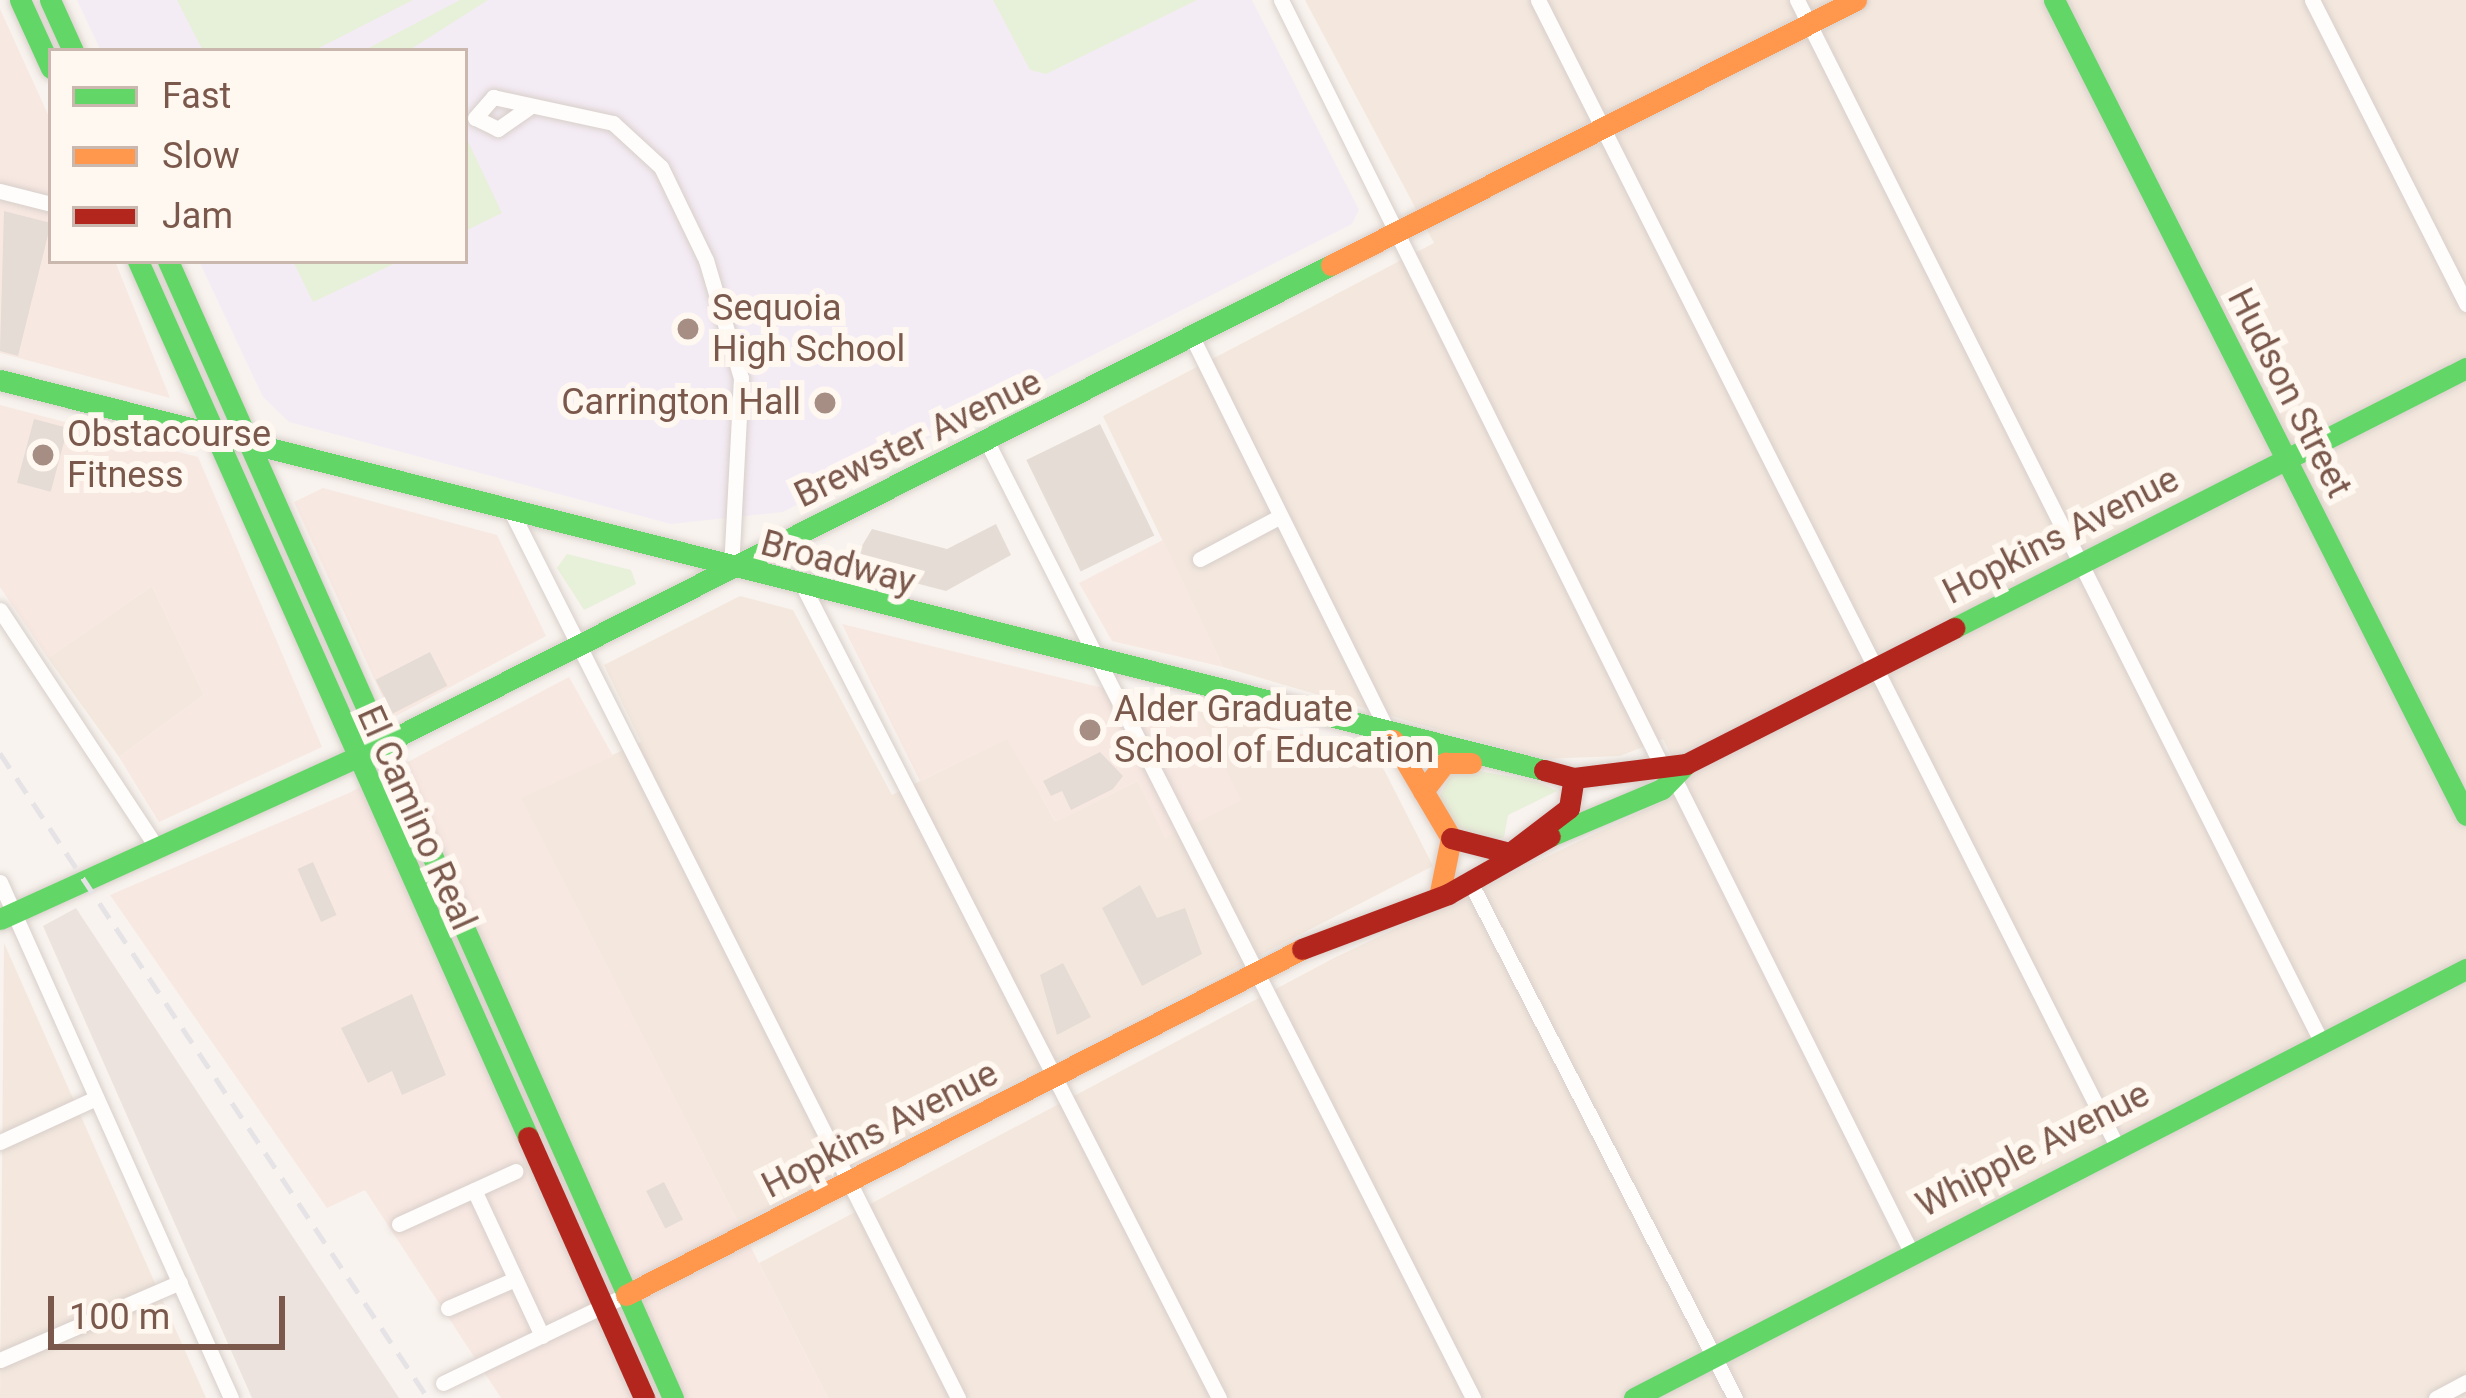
<!DOCTYPE html>
<style>
body{margin:0}
#map{position:relative;width:2466px;height:1398px;overflow:hidden;background:#f8f3ee;font-family:Roboto,sans-serif}
div>[style]{position:absolute}
.residential>*{inset:0;background:#f4e8de}
.commercial>*{inset:0;background:#f8e8e2}
.industrial>*{inset:0;background:#ece3de}
.education>*{inset:0;background:#f4ecf5}
.green>*{inset:0;background:#e7f0d8}
.building>*{inset:0;background:#e5dcd5;transform-origin:0 0}
.roads{filter:drop-shadow(0 0 3px #d8cfca) drop-shadow(0 0 3px #d8cfca)}
.street>*{height:15px;margin:-7.5px;padding:0 7.5px;transform-origin:7.5px;border-radius:7.5px;background:#fefdfc}
.fast>*{height:21px;margin:-10.5px;padding:0 10.5px;transform-origin:10.5px;border-radius:10.5px;background:#63d668}
.slow>*{height:21px;margin:-10.5px;padding:0 10.5px;transform-origin:10.5px;border-radius:10.5px;background:#ff974d}
.jam>*{height:21px;margin:-10.5px;padding:0 10.5px;transform-origin:10.5px;border-radius:10.5px;background:#b3261e}
.rail>*{height:4.5px;margin-top:-2.25px;transform-origin:0;background:repeating-linear-gradient(90deg,#e5e3e6 0 18px,transparent 0 30px)}
.dots>*{width:33px;height:33px;translate:-50% -50%;box-sizing:border-box;border:6px solid #fff8f1;border-radius:50%}
span{translate:-50% -50%;white-space:nowrap;text-align:center;line-height:1.15;-webkit-text-stroke:12px #fff8f1;paint-order:stroke}
.poi-label{font-size:36px;color:#7a584b}
.left{translate:0 -50%;text-align:left}
.right{translate:-100% -50%;text-align:right}
.street-label{font-size:36px;color:#7a584b}
.legend{position:absolute;left:48px;top:48px;width:420px;height:216px;box-sizing:border-box;background:#fff8f1;border:3px solid #cab8af;margin:0;padding:15px 21px;list-style:none;font-size:36px;color:#7a584b}
.legend li{display:flex;align-items:center;gap:24px;height:60px}
.legend b{width:60px;border:3px solid #cab8af}
.scale{position:absolute;left:48px;top:1296px;width:237px;height:54px;box-sizing:border-box;border:6px solid #7a584b;border-top:0;padding-left:15px;font-size:36px;line-height:42px;white-space:nowrap;color:#7a584b;-webkit-text-stroke:9px #fff8f1;paint-order:stroke}
</style>
<div id="map">
<div class="residential">
<i style="clip-path:polygon(1305px 0,2466px 0,2466px 1398px,828px 1398px,759px 1263px,1334px 958px,1689px 789px,1663px 739px,1620px 756px,1540px 759px,1223px 667px,1103px 416px,1434px 243px)"></i>
<i style="clip-path:polygon(152px 586px,204px 695px,119px 757px,48px 658px)"></i>
<i style="clip-path:polygon(740px 596px,793px 610px,892px 795px,1008px 738px,1055px 821px,1138px 781px,1166px 837px,1240px 800px,1197px 711px,1374px 750px,1433px 866px,739px 1224px,520px 797px,641px 742px,604px 665px)"></i>
<i style="clip-path:polygon(4px 943px,206px 1398px,0 1398px)"></i>
</div>
<div class="commercial">
<i style="clip-path:polygon(0 9px,51px 121px,51px 261px,115px 261px,170px 398px,0 353px)"></i>
<i style="clip-path:polygon(0 405px,198px 457px,322px 747px,159px 822px,119px 757px,204px 695px,152px 586px,48px 658px,0 587px)"></i>
<i style="clip-path:polygon(323px 488px,497px 535px,546px 636px,392px 718px,294px 502px)"></i>
<i style="clip-path:polygon(1163px 540px,1223px 667px,1112px 641px,1079px 583px)"></i>
<i style="clip-path:polygon(842px 624px,1197px 711px,1241px 800px,1165px 838px,1138px 781px,1056px 822px,1007px 739px,920px 781px)"></i>
<i style="clip-path:polygon(569px 677px,613px 756px,521px 798px,828px 1398px,501px 1398px,365px 1190px,327px 1208px,110px 895px,349px 793px)"></i>
</div>
<div class="industrial">
<i style="clip-path:polygon(76px 908px,399px 1398px,252px 1398px,43px 926px)"></i>
</div>
<div class="education">
<i style="clip-path:polygon(77px 0,1252px 0,1359px 210px,1352px 224px,783px 512px,671px 524px,289px 422px,263px 397px,199px 261px,465px 261px,465px 51px,101px 51px)"></i>
</div>
<div class="green">
<i style="clip-path:polygon(177px 0,413px 0,313px 51px,203px 51px)"></i>
<i style="clip-path:polygon(460px 0,488px 0,408px 51px,363px 51px)"></i>
<i style="clip-path:polygon(993px 0,1197px 0,1046px 74px,1030px 70px)"></i>
<i style="clip-path:polygon(465px 135px,502px 213px,465px 231px)"></i>
<i style="clip-path:polygon(293px 261px,400px 261px,313px 302px)"></i>
<i style="clip-path:polygon(567px 554px,631px 570px,636px 584px,584px 610px,557px 568px)"></i>
<i style="clip-path:polygon(1468px 769px,1536px 781px,1557px 791px,1508px 815px,1504px 837px,1485px 844px,1459px 834px,1438px 800px,1451px 772px)"></i>
</div>
<div class="building">
<i style="clip-path:polygon(4px 211px,51px 223px,18px 356px,0 351px)"></i>
<i style="left:34px;top:419px;width:35px;height:66px;rotate:15deg"></i>
<i style="left:1100px;top:424px;width:124px;height:82px;rotate:64deg"></i>
<i style="clip-path:polygon(996px 524px,1011px 555px,946px 591px,850px 566px,872px 529px,947px 549px)"></i>
<i style="left:430px;top:652px;width:38px;height:61px;rotate:63deg"></i>
<i style="clip-path:polygon(1100px 752px,1123px 776px,1113px 789px,1071px 810px,1062px 791px,1051px 796px,1043px 781px)"></i>
<i style="left:313px;top:862px;width:58px;height:17px;rotate:66deg"></i>
<i style="clip-path:polygon(1140px 885px,1157px 918px,1185px 908px,1202px 954px,1142px 986px,1102px 908px)"></i>
<i style="clip-path:polygon(1063px 963px,1091px 1017px,1057px 1035px,1040px 975px)"></i>
<i style="clip-path:polygon(412px 994px,446px 1075px,402px 1095px,392px 1071px,368px 1083px,341px 1028px)"></i>
<i style="left:664px;top:1182px;width:42px;height:20px;rotate:63deg"></i>
</div>
<div class="roads">
<div class="street">
<i style="left:1281px;top:0;width:853px;rotate:63.56deg"></i>
<i style="left:1538px;top:0;width:1282px;rotate:63.2deg"></i>
<i style="left:1797px;top:0;width:1165px;rotate:63.28deg"></i>
<i style="left:2312px;top:0;width:341px;rotate:63.1deg"></i>
<i style="left:528px;top:108px;width:37px;rotate:145deg"></i>
<i style="left:498px;top:129px;width:25px;rotate:-154deg"></i>
<i style="left:475px;top:118px;width:28px;rotate:-49deg"></i>
<i style="left:493px;top:97px;width:123px;rotate:12.2deg"></i>
<i style="left:613px;top:123px;width:65px;rotate:42.5deg"></i>
<i style="left:661px;top:167px;width:103px;rotate:64.2deg"></i>
<i style="left:706px;top:260px;width:123px;rotate:73.5deg"></i>
<i style="left:741px;top:378px;width:191px;rotate:93deg"></i>
<i style="left:0;top:191px;width:53px;rotate:14.3deg"></i>
<i style="left:1192px;top:337px;width:441px;rotate:63.6deg"></i>
<i style="left:986px;top:440px;width:1075px;rotate:63.05deg"></i>
<i style="left:512px;top:513px;width:991px;rotate:63.25deg"></i>
<i style="left:1200px;top:559px;width:89px;rotate:-28deg"></i>
<i style="left:805px;top:590px;width:908px;rotate:62.87deg"></i>
<i style="left:0;top:610px;width:285px;rotate:56.6deg"></i>
<i style="left:1676px;top:782px;width:523px;rotate:63.43deg"></i>
<i style="left:0;top:882px;width:565px;rotate:65.88deg"></i>
<i style="left:1471px;top:884px;width:578px;rotate:62.81deg"></i>
<i style="left:0;top:1142px;width:106px;rotate:-24.6deg"></i>
<i style="left:474px;top:1190px;width:161px;rotate:65deg"></i>
<i style="left:399px;top:1224px;width:128px;rotate:-24.4deg"></i>
<i style="left:448px;top:1308px;width:73px;rotate:-23.4deg"></i>
<i style="left:0;top:1360px;width:196px;rotate:-23.4deg"></i>
<i style="left:443px;top:1383px;width:203px;rotate:-25.7deg"></i>
<i style="left:2436px;top:1398px;width:34px;rotate:-28deg"></i>
</div>
<div class="fast">
<i style="left:20px;top:0;width:75px;rotate:65.5deg"></i>
<i style="left:50px;top:0;width:56px;rotate:65.7deg"></i>
<i style="left:2054px;top:0;width:913px;rotate:63.18deg"></i>
<i style="left:138px;top:261px;width:959px;rotate:66deg"></i>
<i style="left:168px;top:261px;width:1244px;rotate:66.05deg"></i>
<i style="left:0;top:380px;width:1592px;rotate:14.18deg"></i>
<i style="left:1954px;top:628px;width:574px;rotate:-26.92deg"></i>
<i style="left:1550px;top:836px;width:121px;rotate:-22.8deg"></i>
<i style="left:1662px;top:789px;width:35px;rotate:-46deg"></i>
<i style="left:0;top:919px;width:394px;rotate:-24.4deg"></i>
<i style="left:359px;top:756px;width:1089px;rotate:-26.8deg"></i>
<i style="left:1634px;top:1398px;width:936px;rotate:-27.28deg"></i>
</div>
<div class="slow">
<i style="left:1331px;top:265px;width:588px;rotate:-26.78deg"></i>
<i style="left:1393px;top:740px;width:114px;rotate:59.4deg"></i>
<i style="left:1451px;top:838px;width:55px;rotate:101.5deg"></i>
<i style="left:1423px;top:791px;width:36px;rotate:-52deg"></i>
<i style="left:1445px;top:763px;width:26px"></i>
<i style="left:626px;top:1295px;width:759px;rotate:-27.1deg"></i>
</div>
<div class="jam">
<i style="left:1544px;top:770px;width:31px;rotate:15deg"></i>
<i style="left:1574px;top:778px;width:113px;rotate:-7.1deg"></i>
<i style="left:1686px;top:764px;width:301px;rotate:-26.9deg"></i>
<i style="left:1451px;top:838px;width:61px;rotate:14.3deg"></i>
<i style="left:1510px;top:853px;width:74px;rotate:-37.3deg"></i>
<i style="left:1569px;top:808px;width:30px;rotate:-81deg"></i>
<i style="left:1302px;top:949px;width:156px;rotate:-20.6deg"></i>
<i style="left:1448px;top:894px;width:117px;rotate:-29.6deg"></i>
<i style="left:528px;top:1137px;width:286px;rotate:66deg"></i>
</div>
</div>
<div class="rail">
<i style="left:0;top:753px;width:774px;rotate:56.43deg"></i>
</div>
<div class="dots">
<i style="left:688px;top:329px;background:#a68e84"></i>
<i style="left:825px;top:403px;background:#a68e84"></i>
<i style="left:43px;top:455px;background:#a68e84"></i>
<i style="left:1090px;top:730px;background:#a68e84"></i>
</div>
<div class="poi-label">
<span class="left" style="left:712px;top:329px">Sequoia<br>High School</span>
<span class="right" style="left:801px;top:403px">Carrington Hall</span>
<span class="left" style="left:67px;top:455px">Obstacourse<br>Fitness</span>
<span class="left" style="left:1114px;top:730px">Alder Graduate<br>School of Education</span>
</div>
<div class="street-label">
<span style="left:2289px;top:393px;rotate:63deg">Hudson Street</span>
<span style="left:918px;top:439px;rotate:-26deg">Brewster Avenue</span>
<span style="left:2061px;top:536px;rotate:-27deg">Hopkins Avenue</span>
<span style="left:838px;top:563px;rotate:15deg">Broadway</span>
<span style="left:416px;top:818px;rotate:66deg">El Camino Real</span>
<span style="left:880px;top:1130px;rotate:-27deg">Hopkins Avenue</span>
<span style="left:2033px;top:1150px;rotate:-27deg">Whipple Avenue</span>
</div>
<ul class="legend">
<li><b style="height:15px;background:#63d668"></b>Fast</li>
<li><b style="height:15px;background:#ff974d"></b>Slow</li>
<li><b style="height:15px;background:#b3261e"></b>Jam</li>
</ul>
<div class="scale">100 m</div>
</div>
